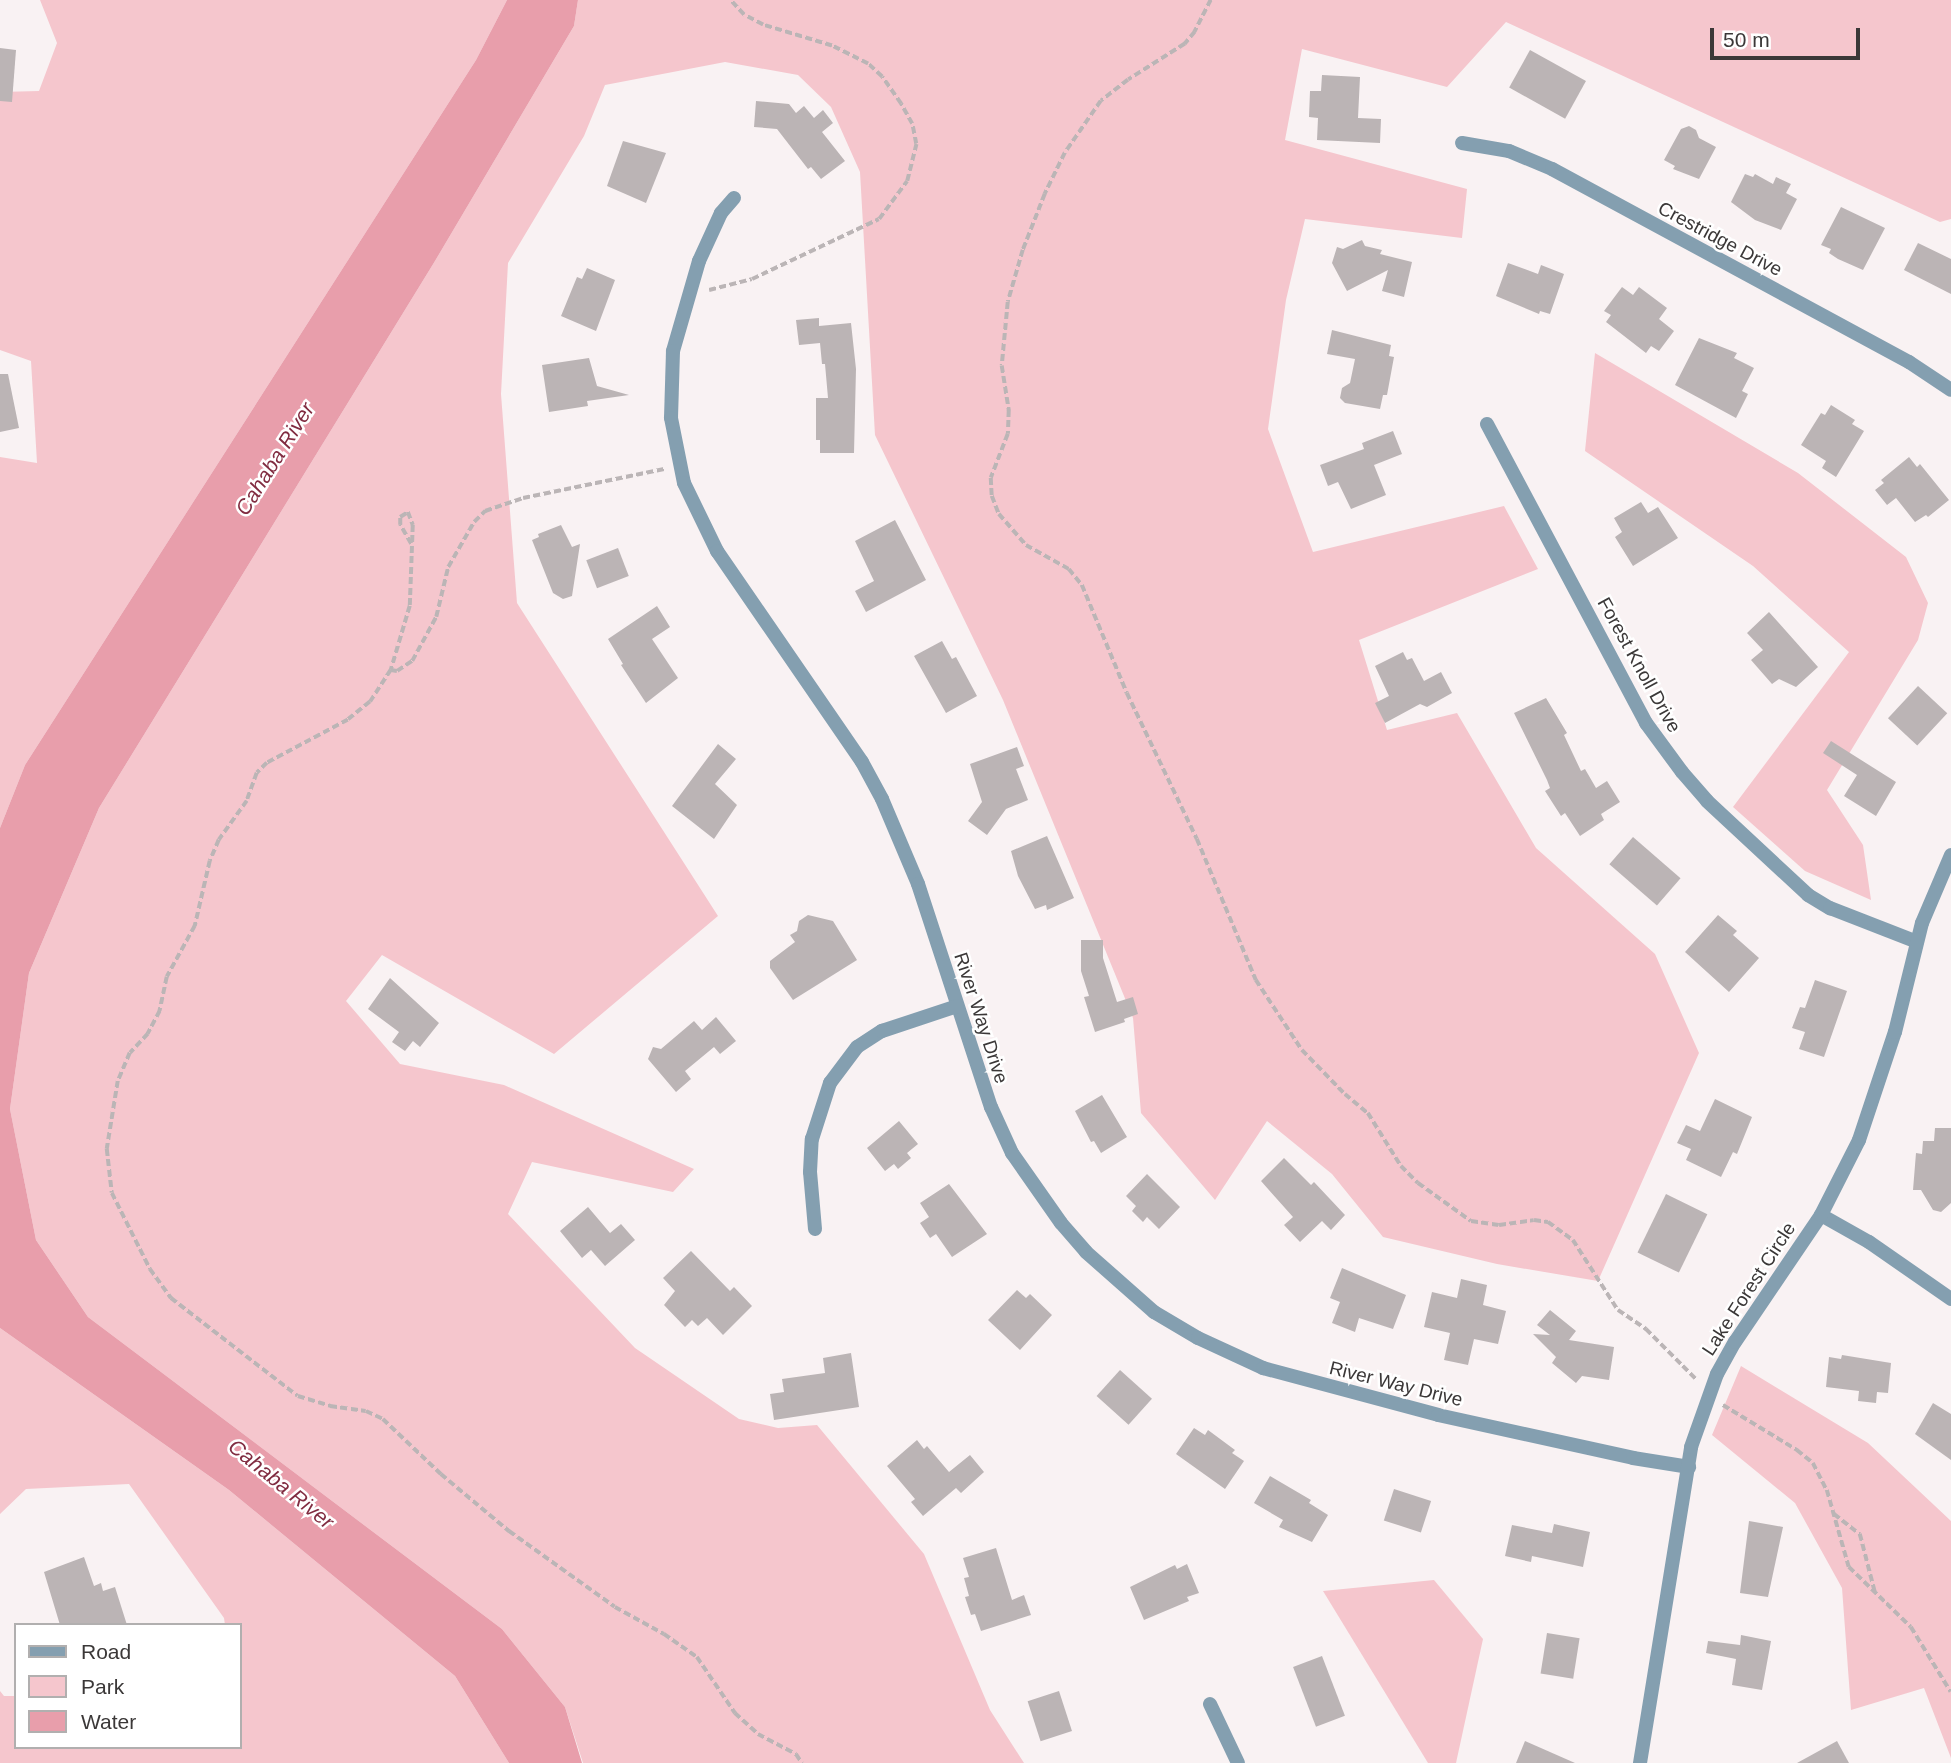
<!DOCTYPE html>
<style>
body{margin:0}
#map{position:relative;width:1951px;height:1763px;overflow:hidden;background:#f9f2f3;font-family:Helvetica,sans-serif}
div>[style]{position:absolute}
.green>*{inset:0;background:#f5c6cd}
.water>*{inset:0;background:#e89eab}
.building>*{inset:0;background:#bbb4b5;transform-origin:0 0}
.path>*{height:3.5px;margin-top:-1.75px;transform-origin:0;background:repeating-linear-gradient(90deg,#bbb5b6 0 7px,transparent 0 10.5px)}
.minor>*{height:14px;margin:-7px;padding:0 7px;transform-origin:7px;border-radius:7px;background:#849fb0}
span{translate:-50% -50%;white-space:nowrap;text-align:center;line-height:1.15;-webkit-text-stroke:5px #fff;paint-order:stroke}
.street-label{font-size:19px;color:#3b3838}
.water-label{font-size:21px;color:#812c41;font-style:italic}
.legend{position:absolute;left:14px;top:1623px;width:228px;height:126px;box-sizing:border-box;background:#fff;border:2px solid #b1afaf;margin:0;padding:9px 12px;list-style:none;font-size:21px;color:#3b3838}
.legend li{display:flex;align-items:center;gap:14px;height:35px}
.legend b{width:35px;border:2px solid #b1afaf}
.scale{position:absolute;left:1710px;top:28px;width:150px;height:32px;box-sizing:border-box;border:4px solid #3b3838;border-top:0;padding-left:9px;font-size:21px;line-height:24px;white-space:nowrap;color:#3b3838;-webkit-text-stroke:5px #fff;paint-order:stroke}
</style>
<div id="map">
<div class="green">
<i style="clip-path:polygon(40px 0,507px 0,476px 60px,25px 765px,0 828px,0 457px,37px 463px,31px 361px,0 350px,0 92px,39px 91px,57px 43px)"></i>
<i style="clip-path:polygon(578px 0,1951px 0,1951px 219px,1940px 222px,1506px 22px,1447px 87px,1302px 49px,1285px 140px,1467px 189px,1462px 238px,1305px 219px,1286px 300px,1268px 429px,1313px 552px,1504px 506px,1538px 569px,1359px 640px,1387px 730px,1457px 713px,1536px 848px,1655px 954px,1699px 1053px,1598px 1281px,1497px 1264px,1383px 1237px,1332px 1174px,1267px 1121px,1215px 1200px,1141px 1113px,1133px 1018px,1003px 700px,875px 435px,860px 172px,831px 107px,798px 75px,725px 62px,605px 85px,584px 136px,508px 263px,501px 394px,517px 603px,718px 916px,554px 1054px,382px 955px,346px 1001px,400px 1064px,504px 1085px,694px 1169px,673px 1192px,532px 1162px,508px 1214px,635px 1348px,739px 1419px,778px 1428px,817px 1425px,924px 1554px,990px 1710px,1024px 1763px,583px 1763px,565px 1707px,502px 1629px,88px 1317px,36px 1240px,10px 1109px,29px 973px,99px 808px,435px 261px,574px 26px)"></i>
<i style="clip-path:polygon(1595px 353px,1798px 473px,1906px 557px,1928px 603px,1918px 640px,1827px 790px,1863px 845px,1871px 900px,1805px 871px,1733px 807px,1849px 652px,1753px 566px,1585px 451px)"></i>
<i style="clip-path:polygon(0 1328px,229px 1490px,455px 1676px,509px 1763px,0 1763px,0 1691px,4px 1696px,16px 1696px,16px 1747px,240px 1747px,240px 1625px,225px 1625px,224px 1618px,129px 1484px,26px 1489px,0 1514px)"></i>
<i style="clip-path:polygon(1741px 1366px,1868px 1443px,1951px 1521px,1951px 1758px,1924px 1688px,1851px 1710px,1842px 1588px,1795px 1503px,1712px 1435px)"></i>
<i style="clip-path:polygon(1434px 1580px,1483px 1639px,1456px 1763px,1428px 1763px,1323px 1591px)"></i>
</div>
<div class="water">
<i style="clip-path:polygon(507px 0,578px 0,574px 26px,435px 261px,99px 808px,29px 973px,10px 1109px,36px 1240px,88px 1317px,502px 1629px,565px 1707px,582px 1763px,509px 1763px,455px 1676px,229px 1490px,0 1328px,0 828px,25px 765px,476px 60px)"></i>
</div>
<div class="building">
<i style="clip-path:polygon(0 48px,16px 50px,12px 102px,0 101px)"></i>
<i style="left:1530px;top:50px;width:64px;height:43px;rotate:29deg"></i>
<i style="clip-path:polygon(1322px 75px,1360px 77px,1358px 118px,1381px 119px,1380px 143px,1317px 140px,1318px 118px,1309px 117px,1310px 91px,1321px 91px)"></i>
<i style="clip-path:polygon(756px 101px,789px 104px,796px 113px,804px 106px,814px 118px,823px 110px,833px 123px,822px 132px,845px 161px,821px 179px,811px 167px,808px 169px,777px 129px,754px 127px)"></i>
<i style="clip-path:polygon(1689px 126px,1696px 130px,1699px 138px,1716px 147px,1699px 179px,1673px 169px,1675px 166px,1664px 160px,1681px 129px)"></i>
<i style="clip-path:polygon(623px 141px,666px 153px,646px 203px,607px 186px)"></i>
<i style="clip-path:polygon(1745px 174px,1753px 177px,1755px 174px,1773px 184px,1776px 177px,1791px 184px,1786px 193px,1797px 199px,1781px 230px,1755px 220px,1731px 202px)"></i>
<i style="clip-path:polygon(1841px 207px,1885px 228px,1863px 270px,1838px 259px,1829px 253px,1831px 249px,1821px 245px)"></i>
<i style="clip-path:polygon(1362px 240px,1365px 246px,1382px 250px,1380px 254px,1412px 262px,1404px 297px,1382px 291px,1388px 270px,1347px 291px,1332px 263px,1337px 247px,1343px 249px)"></i>
<i style="clip-path:polygon(1918px 243px,1951px 259px,1951px 294px,1904px 270px)"></i>
<i style="clip-path:polygon(1508px 263px,1538px 274px,1541px 265px,1564px 274px,1550px 314px,1540px 311px,1539px 314px,1496px 296px)"></i>
<i style="clip-path:polygon(587px 268px,615px 280px,596px 331px,561px 316px,577px 277px,582px 279px)"></i>
<i style="clip-path:polygon(1622px 287px,1633px 295px,1639px 287px,1667px 308px,1659px 319px,1674px 331px,1659px 351px,1651px 346px,1646px 353px,1606px 322px,1611px 315px,1604px 311px)"></i>
<i style="clip-path:polygon(819px 318px,819px 326px,851px 323px,856px 369px,854px 453px,820px 453px,820px 440px,816px 440px,816px 398px,828px 398px,825px 364px,822px 364px,820px 343px,799px 345px,796px 320px)"></i>
<i style="clip-path:polygon(1332px 330px,1391px 345px,1389px 356px,1394px 357px,1387px 395px,1383px 395px,1380px 409px,1345px 403px,1340px 398px,1342px 388px,1350px 383px,1355px 359px,1327px 354px)"></i>
<i style="clip-path:polygon(1699px 338px,1737px 353px,1734px 358px,1754px 368px,1742px 391px,1748px 394px,1736px 418px,1675px 385px)"></i>
<i style="clip-path:polygon(589px 358px,597px 386px,629px 395px,587px 401px,588px 406px,549px 412px,542px 365px)"></i>
<i style="clip-path:polygon(0 374px,8px 374px,19px 428px,0 432px)"></i>
<i style="clip-path:polygon(1831px 405px,1855px 420px,1852px 424px,1864px 431px,1836px 477px,1822px 468px,1826px 461px,1801px 445px,1821px 413px,1825px 415px)"></i>
<i style="clip-path:polygon(1393px 431px,1402px 454px,1374px 465px,1386px 495px,1351px 509px,1338px 482px,1328px 486px,1320px 465px,1364px 449px,1362px 443px)"></i>
<i style="clip-path:polygon(1909px 457px,1917px 467px,1920px 464px,1949px 500px,1928px 517px,1926px 515px,1915px 522px,1896px 498px,1887px 505px,1875px 490px,1884px 483px,1881px 480px)"></i>
<i style="clip-path:polygon(1641px 502px,1648px 513px,1658px 507px,1678px 538px,1633px 566px,1615px 537px,1622px 532px,1614px 518px)"></i>
<i style="clip-path:polygon(895px 520px,926px 580px,866px 612px,855px 591px,874px 581px,855px 541px)"></i>
<i style="clip-path:polygon(561px 525px,572px 547px,580px 544px,572px 596px,563px 599px,553px 593px,532px 540px,539px 537px,538px 534px)"></i>
<i style="left:618px;top:548px;width:30px;height:34px;rotate:69deg"></i>
<i style="clip-path:polygon(657px 606px,670px 627px,652px 639px,678px 678px,646px 703px,621px 665px,623px 664px,608px 639px)"></i>
<i style="clip-path:polygon(1769px 612px,1818px 667px,1796px 687px,1779px 679px,1772px 684px,1751px 660px,1763px 650px,1747px 633px)"></i>
<i style="clip-path:polygon(942px 641px,952px 659px,956px 657px,977px 696px,946px 713px,914px 656px)"></i>
<i style="clip-path:polygon(1403px 652px,1407px 660px,1412px 658px,1424px 681px,1441px 672px,1452px 693px,1427px 707px,1420px 704px,1385px 723px,1375px 703px,1389px 696px,1375px 666px)"></i>
<i style="left:1918px;top:686px;width:40px;height:44px;rotate:43deg"></i>
<i style="clip-path:polygon(1546px 698px,1567px 733px,1564px 735px,1581px 771px,1585px 769px,1596px 788px,1607px 781px,1620px 802px,1601px 814px,1604px 820px,1580px 836px,1565px 813px,1561px 816px,1545px 791px,1550px 788px,1547px 780px,1514px 713px)"></i>
<i style="clip-path:polygon(1831px 741px,1896px 782px,1876px 816px,1844px 796px,1857px 775px,1823px 753px)"></i>
<i style="clip-path:polygon(718px 744px,736px 759px,715px 784px,737px 805px,714px 839px,672px 806px)"></i>
<i style="clip-path:polygon(1017px 747px,1024px 766px,1016px 769px,1028px 800px,1006px 809px,987px 835px,968px 821px,982px 802px,970px 764px)"></i>
<i style="clip-path:polygon(1047px 836px,1074px 898px,1047px 910px,1046px 905px,1035px 909px,1018px 876px,1011px 851px)"></i>
<i style="left:1633px;top:837px;width:63px;height:36px;rotate:41deg"></i>
<i style="clip-path:polygon(808px 915px,833px 921px,857px 960px,793px 1000px,770px 968px,770px 961px,795px 942px,790px 935px,797px 931px,799px 921px)"></i>
<i style="clip-path:polygon(1718px 915px,1737px 931px,1733px 935px,1759px 958px,1729px 992px,1685px 952px)"></i>
<i style="clip-path:polygon(1081px 940px,1103px 940px,1103px 958px,1117px 1002px,1133px 997px,1138px 1014px,1124px 1019px,1125px 1022px,1095px 1032px,1084px 997px,1089px 996px,1081px 971px)"></i>
<i style="clip-path:polygon(390px 978px,439px 1023px,420px 1047px,413px 1041px,405px 1051px,392px 1042px,399px 1032px,368px 1009px)"></i>
<i style="clip-path:polygon(1815px 980px,1847px 991px,1824px 1057px,1799px 1049px,1805px 1032px,1792px 1028px,1800px 1007px,1805px 1008px)"></i>
<i style="clip-path:polygon(716px 1017px,736px 1041px,720px 1054px,714px 1047px,685px 1071px,691px 1079px,676px 1092px,648px 1059px,653px 1047px,661px 1049px,694px 1021px,702px 1030px)"></i>
<i style="clip-path:polygon(1102px 1095px,1127px 1137px,1101px 1153px,1094px 1141px,1091px 1142px,1075px 1111px)"></i>
<i style="clip-path:polygon(1715px 1099px,1752px 1117px,1737px 1154px,1733px 1152px,1721px 1177px,1686px 1160px,1691px 1149px,1677px 1143px,1686px 1125px,1700px 1131px)"></i>
<i style="clip-path:polygon(899px 1121px,918px 1144px,907px 1153px,911px 1158px,898px 1169px,894px 1164px,885px 1171px,867px 1148px)"></i>
<i style="clip-path:polygon(1935px 1128px,1951px 1128px,1951px 1203px,1941px 1212px,1933px 1210px,1921px 1190px,1913px 1190px,1916px 1153px,1922px 1154px,1923px 1141px,1934px 1141px)"></i>
<i style="clip-path:polygon(1284px 1158px,1311px 1185px,1314px 1182px,1345px 1215px,1331px 1230px,1322px 1221px,1300px 1242px,1284px 1225px,1293px 1217px,1261px 1181px)"></i>
<i style="clip-path:polygon(1147px 1174px,1180px 1207px,1159px 1229px,1147px 1217px,1143px 1222px,1132px 1211px,1136px 1206px,1126px 1196px)"></i>
<i style="clip-path:polygon(949px 1184px,987px 1234px,952px 1257px,936px 1234px,930px 1238px,920px 1223px,929px 1217px,920px 1203px)"></i>
<i style="left:1666px;top:1194px;width:46px;height:65px;rotate:26deg"></i>
<i style="clip-path:polygon(588px 1207px,610px 1233px,621px 1224px,635px 1240px,605px 1266px,591px 1250px,582px 1258px,560px 1231px)"></i>
<i style="clip-path:polygon(691px 1251px,730px 1291px,734px 1287px,752px 1306px,723px 1335px,707px 1318px,698px 1326px,692px 1320px,685px 1327px,664px 1305px,675px 1291px,663px 1278px)"></i>
<i style="clip-path:polygon(1342px 1268px,1406px 1295px,1393px 1329px,1359px 1318px,1355px 1332px,1332px 1323px,1340px 1302px,1330px 1298px)"></i>
<i style="clip-path:polygon(1461px 1279px,1487px 1285px,1483px 1305px,1506px 1311px,1498px 1344px,1474px 1339px,1468px 1365px,1444px 1360px,1450px 1333px,1424px 1327px,1432px 1292px,1457px 1298px)"></i>
<i style="clip-path:polygon(1017px 1290px,1026px 1298px,1030px 1294px,1052px 1315px,1020px 1350px,988px 1320px)"></i>
<i style="clip-path:polygon(1550px 1310px,1576px 1331px,1569px 1340px,1614px 1347px,1609px 1380px,1582px 1376px,1576px 1383px,1552px 1363px,1556px 1357px,1533px 1334px,1550px 1335px,1537px 1325px)"></i>
<i style="clip-path:polygon(851px 1353px,859px 1407px,774px 1420px,770px 1394px,784px 1392px,782px 1379px,825px 1373px,823px 1358px)"></i>
<i style="clip-path:polygon(1842px 1355px,1891px 1363px,1888px 1393px,1877px 1392px,1876px 1403px,1858px 1401px,1859px 1391px,1826px 1387px,1829px 1357px,1841px 1359px)"></i>
<i style="left:1120px;top:1370px;width:43px;height:35px;rotate:42deg"></i>
<i style="clip-path:polygon(1933px 1403px,1951px 1414px,1951px 1460px,1915px 1434px)"></i>
<i style="clip-path:polygon(1194px 1428px,1205px 1435px,1208px 1430px,1235px 1450px,1232px 1453px,1244px 1461px,1225px 1489px,1176px 1454px)"></i>
<i style="clip-path:polygon(917px 1440px,924px 1449px,927px 1446px,949px 1472px,970px 1455px,984px 1472px,961px 1493px,956px 1488px,923px 1516px,911px 1502px,915px 1499px,887px 1466px)"></i>
<i style="clip-path:polygon(1270px 1476px,1311px 1500px,1309px 1503px,1328px 1515px,1312px 1542px,1279px 1527px,1283px 1520px,1254px 1503px)"></i>
<i style="left:1394px;top:1489px;width:39px;height:33px;rotate:18deg"></i>
<i style="clip-path:polygon(1749px 1521px,1783px 1527px,1768px 1597px,1740px 1593px)"></i>
<i style="clip-path:polygon(1554px 1524px,1590px 1532px,1583px 1567px,1532px 1556px,1531px 1562px,1505px 1556px,1512px 1525px,1552px 1533px)"></i>
<i style="clip-path:polygon(996px 1548px,1012px 1600px,1024px 1595px,1031px 1615px,981px 1631px,975px 1614px,971px 1615px,965px 1597px,969px 1596px,964px 1578px,969px 1577px,963px 1558px)"></i>
<i style="clip-path:polygon(84px 1557px,94px 1586px,101px 1583px,103px 1591px,115px 1587px,127px 1625px,60px 1625px,44px 1572px)"></i>
<i style="clip-path:polygon(1187px 1564px,1199px 1593px,1187px 1597px,1189px 1601px,1144px 1620px,1130px 1587px,1175px 1565px,1177px 1569px)"></i>
<i style="left:1547px;top:1633px;width:33px;height:41px;rotate:9deg"></i>
<i style="clip-path:polygon(1741px 1635px,1771px 1641px,1762px 1690px,1732px 1685px,1736px 1659px,1706px 1653px,1708px 1641px,1740px 1645px)"></i>
<i style="left:1322px;top:1656px;width:64px;height:31px;rotate:69deg"></i>
<i style="left:1059px;top:1691px;width:42px;height:33px;rotate:72deg"></i>
<i style="clip-path:polygon(1525px 1741px,1575px 1763px,1516px 1763px)"></i>
<i style="clip-path:polygon(1837px 1741px,1849px 1763px,1797px 1763px)"></i>
</div>
<div class="path">
<i style="left:1211px;top:0;width:36px;rotate:117deg"></i>
<i style="left:1195px;top:32px;width:16px;rotate:130deg"></i>
<i style="left:1185px;top:44px;width:67px;rotate:147.7deg"></i>
<i style="left:1128px;top:80px;width:34px;rotate:142deg"></i>
<i style="left:1101px;top:101px;width:63px;rotate:124.7deg"></i>
<i style="left:1065px;top:153px;width:46px;rotate:116deg"></i>
<i style="left:1045px;top:194px;width:60px;rotate:111.4deg"></i>
<i style="left:1023px;top:250px;width:54px;rotate:106.1deg"></i>
<i style="left:1008px;top:302px;width:64px;rotate:95.4deg"></i>
<i style="left:1002px;top:366px;width:45px;rotate:81deg"></i>
<i style="left:1009px;top:410px;width:24px;rotate:92deg"></i>
<i style="left:1008px;top:434px;width:47px;rotate:111.1deg"></i>
<i style="left:991px;top:478px;width:18px;rotate:87deg"></i>
<i style="left:992px;top:496px;width:19px;rotate:69deg"></i>
<i style="left:999px;top:514px;width:41px;rotate:48.9deg"></i>
<i style="left:1026px;top:545px;width:49px;rotate:29.2deg"></i>
<i style="left:1069px;top:569px;width:21px;rotate:51deg"></i>
<i style="left:1082px;top:585px;width:117px;rotate:67.4deg"></i>
<i style="left:1127px;top:693px;width:162px;rotate:64.4deg"></i>
<i style="left:1197px;top:839px;width:153px;rotate:67.3deg"></i>
<i style="left:1256px;top:980px;width:84px;rotate:56.7deg"></i>
<i style="left:1302px;top:1050px;width:62px;rotate:45.7deg"></i>
<i style="left:1345px;top:1094px;width:30px;rotate:40deg"></i>
<i style="left:1368px;top:1113px;width:62px;rotate:58.1deg"></i>
<i style="left:1401px;top:1166px;width:24px;rotate:45deg"></i>
<i style="left:1418px;top:1183px;width:65px;rotate:35.6deg"></i>
<i style="left:1471px;top:1221px;width:28px;rotate:8deg"></i>
<i style="left:1499px;top:1225px;width:35px;rotate:-8deg"></i>
<i style="left:1534px;top:1220px;width:14px;rotate:8deg"></i>
<i style="left:1548px;top:1222px;width:31px;rotate:36deg"></i>
<i style="left:1573px;top:1240px;width:83px;rotate:57.3deg"></i>
<i style="left:1618px;top:1310px;width:34px;rotate:34deg"></i>
<i style="left:1646px;top:1329px;width:72px;rotate:45deg"></i>
<i style="left:709px;top:290px;width:44px;rotate:-14.3deg"></i>
<i style="left:752px;top:279px;width:140px;rotate:-25.3deg"></i>
<i style="left:879px;top:219px;width:47px;rotate:-53.6deg"></i>
<i style="left:907px;top:181px;width:38px;rotate:-76deg"></i>
<i style="left:916px;top:144px;width:20px;rotate:-101deg"></i>
<i style="left:912px;top:124px;width:23px;rotate:-119deg"></i>
<i style="left:901px;top:104px;width:33px;rotate:-125deg"></i>
<i style="left:882px;top:77px;width:19px;rotate:-137deg"></i>
<i style="left:868px;top:64px;width:40px;rotate:-153.4deg"></i>
<i style="left:832px;top:46px;width:72px;rotate:-163.1deg"></i>
<i style="left:763px;top:25px;width:21px;rotate:-152deg"></i>
<i style="left:744px;top:15px;width:21px;rotate:-133deg"></i>
<i style="left:411px;top:544px;width:22px;rotate:-120deg"></i>
<i style="left:400px;top:525px;width:8px;rotate:-90deg"></i>
<i style="left:400px;top:517px;width:9px;rotate:-32deg"></i>
<i style="left:408px;top:512px;width:14px;rotate:69deg"></i>
<i style="left:413px;top:525px;width:81px;rotate:92.1deg"></i>
<i style="left:410px;top:606px;width:67px;rotate:106.5deg"></i>
<i style="left:391px;top:670px;width:6px;rotate:9deg"></i>
<i style="left:397px;top:671px;width:18px;rotate:-34deg"></i>
<i style="left:412px;top:661px;width:50px;rotate:-61.4deg"></i>
<i style="left:436px;top:617px;width:51px;rotate:-76.5deg"></i>
<i style="left:448px;top:567px;width:52px;rotate:-60deg"></i>
<i style="left:474px;top:522px;width:16px;rotate:-45deg"></i>
<i style="left:485px;top:511px;width:40px;rotate:-18.9deg"></i>
<i style="left:523px;top:498px;width:144px;rotate:-11.6deg"></i>
<i style="left:391px;top:670px;width:38px;rotate:123deg"></i>
<i style="left:370px;top:702px;width:28px;rotate:141deg"></i>
<i style="left:348px;top:720px;width:92px;rotate:152deg"></i>
<i style="left:267px;top:763px;width:14px;rotate:135deg"></i>
<i style="left:257px;top:773px;width:30px;rotate:110deg"></i>
<i style="left:247px;top:801px;width:48px;rotate:125.7deg"></i>
<i style="left:219px;top:840px;width:23px;rotate:113deg"></i>
<i style="left:210px;top:861px;width:67px;rotate:103deg"></i>
<i style="left:195px;top:926px;width:58px;rotate:118.8deg"></i>
<i style="left:167px;top:977px;width:35px;rotate:102deg"></i>
<i style="left:160px;top:1011px;width:26px;rotate:118deg"></i>
<i style="left:148px;top:1034px;width:26px;rotate:133deg"></i>
<i style="left:130px;top:1053px;width:30px;rotate:113deg"></i>
<i style="left:118px;top:1081px;width:69px;rotate:99.2deg"></i>
<i style="left:107px;top:1149px;width:44px;rotate:83.5deg"></i>
<i style="left:112px;top:1193px;width:85px;rotate:63.4deg"></i>
<i style="left:150px;top:1269px;width:36px;rotate:54deg"></i>
<i style="left:171px;top:1298px;width:160px;rotate:37.7deg"></i>
<i style="left:298px;top:1396px;width:34px;rotate:17deg"></i>
<i style="left:330px;top:1406px;width:36px;rotate:8deg"></i>
<i style="left:366px;top:1411px;width:19px;rotate:25deg"></i>
<i style="left:383px;top:1419px;width:80px;rotate:43.5deg"></i>
<i style="left:441px;top:1474px;width:89px;rotate:40deg"></i>
<i style="left:509px;top:1531px;width:130px;rotate:35.6deg"></i>
<i style="left:615px;top:1607px;width:56px;rotate:28.9deg"></i>
<i style="left:664px;top:1634px;width:40px;rotate:34.9deg"></i>
<i style="left:697px;top:1657px;width:68px;rotate:55.8deg"></i>
<i style="left:735px;top:1713px;width:31px;rotate:42deg"></i>
<i style="left:758px;top:1734px;width:43px;rotate:27.8deg"></i>
<i style="left:796px;top:1754px;width:11px;rotate:56deg"></i>
<i style="left:1723px;top:1405px;width:87px;rotate:31.3deg"></i>
<i style="left:1797px;top:1450px;width:21px;rotate:39deg"></i>
<i style="left:1813px;top:1463px;width:30px;rotate:63deg"></i>
<i style="left:1827px;top:1490px;width:80px;rotate:74.1deg"></i>
<i style="left:1849px;top:1567px;width:86px;rotate:44.1deg"></i>
<i style="left:1911px;top:1627px;width:76px;rotate:58.4deg"></i>
<i style="left:1834px;top:1514px;width:33px;rotate:38deg"></i>
<i style="left:1860px;top:1534px;width:60px;rotate:75.5deg"></i>
</div>
<div class="minor">
<i style="left:1462px;top:143px;width:48px;rotate:9.7deg"></i>
<i style="left:1509px;top:151px;width:47px;rotate:22.7deg"></i>
<i style="left:1552px;top:169px;width:406px;rotate:28.4deg"></i>
<i style="left:1909px;top:362px;width:50px;rotate:33.7deg"></i>
<i style="left:734px;top:198px;width:20px;rotate:131deg"></i>
<i style="left:721px;top:213px;width:53px;rotate:114.6deg"></i>
<i style="left:699px;top:261px;width:94px;rotate:106.1deg"></i>
<i style="left:673px;top:351px;width:67px;rotate:91.7deg"></i>
<i style="left:671px;top:418px;width:66px;rotate:78.7deg"></i>
<i style="left:684px;top:483px;width:76px;rotate:64.1deg"></i>
<i style="left:717px;top:551px;width:256px;rotate:55.5deg"></i>
<i style="left:862px;top:762px;width:42px;rotate:61.6deg"></i>
<i style="left:882px;top:799px;width:92px;rotate:67deg"></i>
<i style="left:918px;top:884px;width:235px;rotate:71.9deg"></i>
<i style="left:991px;top:1107px;width:51px;rotate:65.5deg"></i>
<i style="left:1012px;top:1153px;width:85px;rotate:55deg"></i>
<i style="left:1061px;top:1223px;width:38px;rotate:49deg"></i>
<i style="left:1086px;top:1252px;width:91px;rotate:41.4deg"></i>
<i style="left:1154px;top:1312px;width:51px;rotate:30.6deg"></i>
<i style="left:1198px;top:1338px;width:72px;rotate:24.8deg"></i>
<i style="left:1263px;top:1368px;width:181px;rotate:15deg"></i>
<i style="left:1438px;top:1415px;width:200px;rotate:12.4deg"></i>
<i style="left:1633px;top:1458px;width:57px;rotate:9.1deg"></i>
<i style="left:1487px;top:424px;width:339px;rotate:62deg"></i>
<i style="left:1646px;top:723px;width:61px;rotate:53.7deg"></i>
<i style="left:1682px;top:772px;width:38px;rotate:49deg"></i>
<i style="left:1707px;top:801px;width:138px;rotate:42.9deg"></i>
<i style="left:1808px;top:895px;width:26px;rotate:31deg"></i>
<i style="left:1830px;top:908px;width:93px;rotate:21.3deg"></i>
<i style="left:1821px;top:1215px;width:55px;rotate:29.4deg"></i>
<i style="left:1869px;top:1242px;width:100px;rotate:34.8deg"></i>
<i style="left:815px;top:1229px;width:57px;rotate:-95deg"></i>
<i style="left:810px;top:1172px;width:33px;rotate:-87deg"></i>
<i style="left:812px;top:1139px;width:59px;rotate:-72.2deg"></i>
<i style="left:830px;top:1083px;width:45px;rotate:-53.1deg"></i>
<i style="left:857px;top:1047px;width:30px;rotate:-33deg"></i>
<i style="left:882px;top:1031px;width:79px;rotate:-18.4deg"></i>
<i style="left:1210px;top:1704px;width:65px;rotate:64.6deg"></i>
<i style="left:1640px;top:1763px;width:320px;rotate:-80.8deg"></i>
<i style="left:1691px;top:1447px;width:77px;rotate:-70.4deg"></i>
<i style="left:1717px;top:1374px;width:37px;rotate:-61deg"></i>
<i style="left:1735px;top:1342px;width:153px;rotate:-55.9deg"></i>
<i style="left:1821px;top:1215px;width:84px;rotate:-63.1deg"></i>
<i style="left:1859px;top:1140px;width:114px;rotate:-71.6deg"></i>
<i style="left:1895px;top:1032px;width:112px;rotate:-76.1deg"></i>
<i style="left:1922px;top:923px;width:74px;rotate:-66.9deg"></i>
</div>
<div class="street-label">
<span style="left:1720px;top:239px;rotate:28deg">Crestridge Drive</span>
<span style="left:1639px;top:665px;rotate:61deg">Forest Knoll Drive</span>
<span style="left:981px;top:1018px;rotate:72deg">River Way Drive</span>
<span style="left:1749px;top:1289px;rotate:-57deg">Lake Forest Circle</span>
<span style="left:1396px;top:1384px;rotate:14deg">River Way Drive</span>
</div>
<div class="water-label">
<span style="left:275px;top:459px;rotate:-58deg">Cahaba River</span>
<span style="left:281px;top:1484px;rotate:39deg">Cahaba River</span>
</div>
<ul class="legend">
<li><b style="height:9px;background:#849fb0"></b>Road</li>
<li><b style="height:19px;background:#f5c6cd"></b>Park</li>
<li><b style="height:19px;background:#e89eab"></b>Water</li>
</ul>
<div class="scale">50 m</div>
</div>
